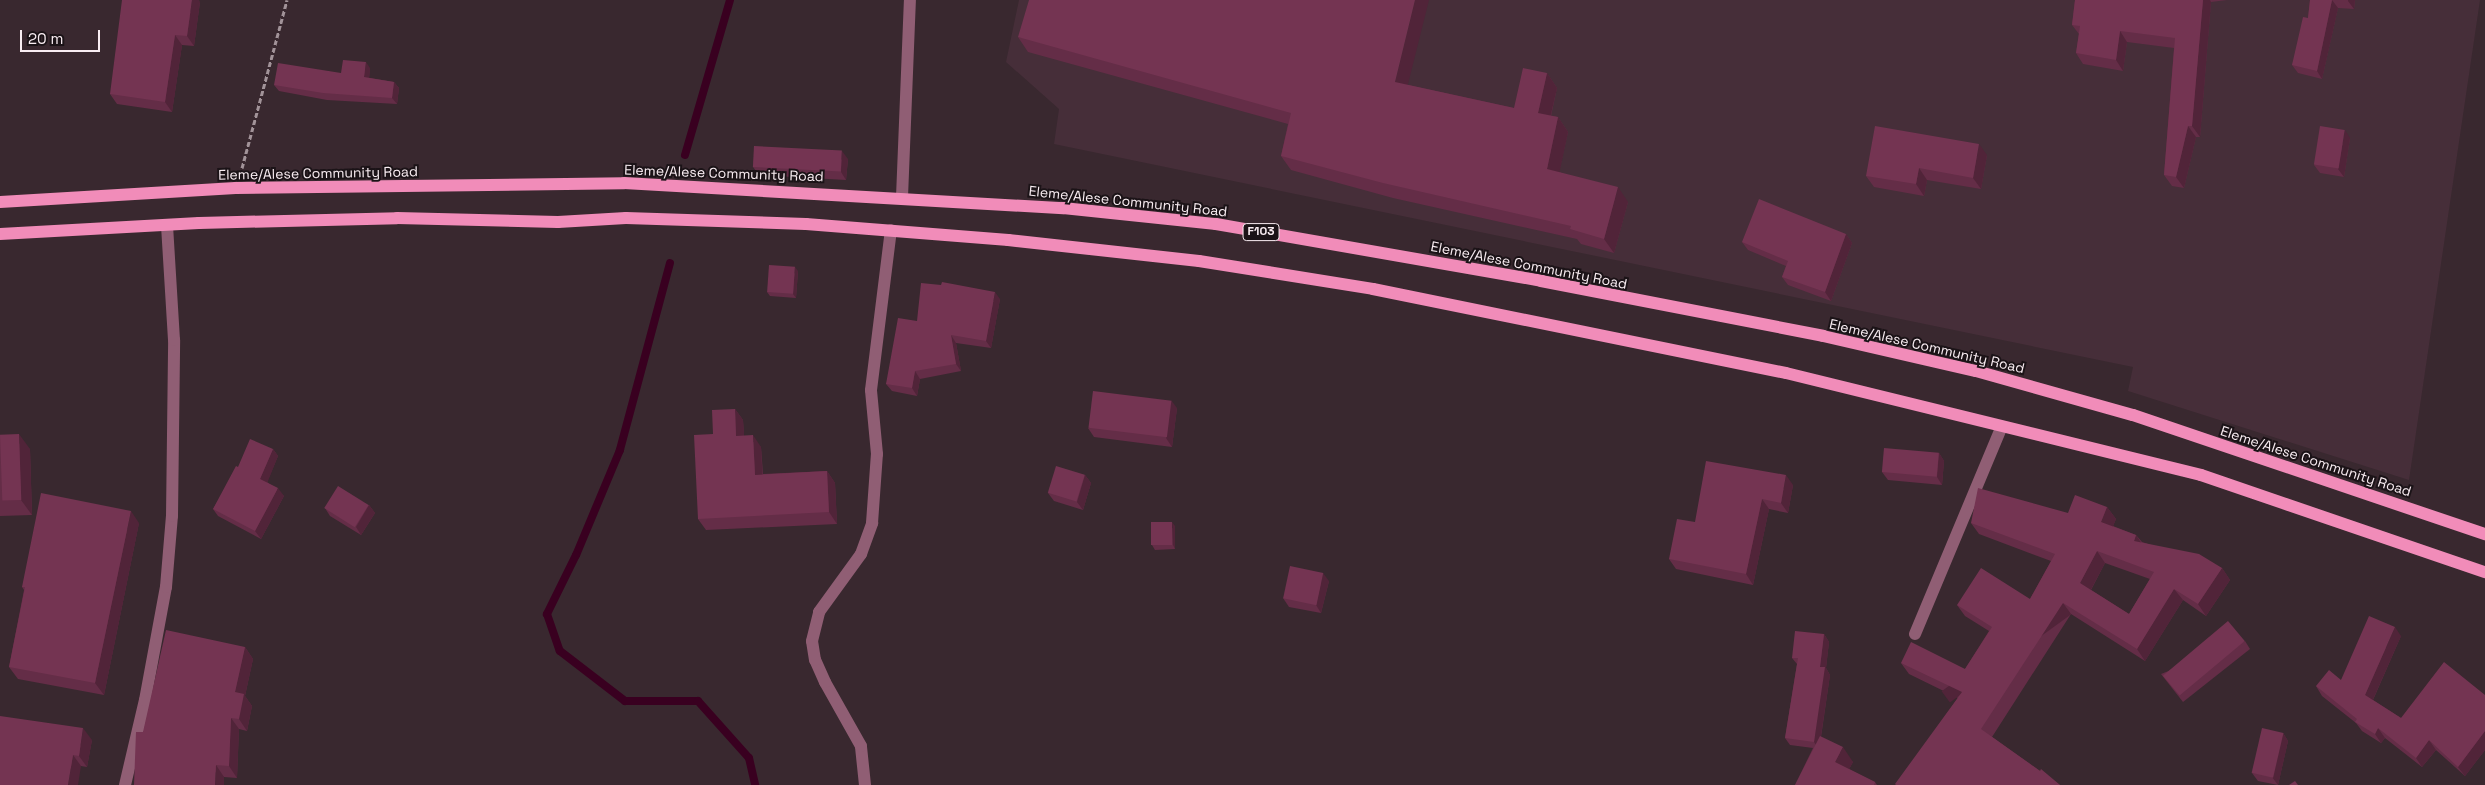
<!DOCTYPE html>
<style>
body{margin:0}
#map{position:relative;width:2485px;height:785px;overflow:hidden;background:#39282f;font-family:"Space Grotesk",sans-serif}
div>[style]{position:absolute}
.built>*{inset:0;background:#462e39}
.stream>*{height:8px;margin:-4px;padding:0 4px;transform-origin:4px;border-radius:4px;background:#390020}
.path>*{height:3px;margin-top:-1.5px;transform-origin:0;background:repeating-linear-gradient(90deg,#a29399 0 5px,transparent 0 7.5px)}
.minor>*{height:12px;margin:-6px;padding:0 6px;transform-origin:6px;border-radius:6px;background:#905e74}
.major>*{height:12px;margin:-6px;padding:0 6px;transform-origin:6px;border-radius:6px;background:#f18cb9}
.wall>*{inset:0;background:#642d47}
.shaded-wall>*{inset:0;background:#512439;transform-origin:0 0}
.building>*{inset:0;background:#743452;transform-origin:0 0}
span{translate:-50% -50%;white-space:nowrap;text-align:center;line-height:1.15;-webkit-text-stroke:4px #1b1317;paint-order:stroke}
.shield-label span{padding:1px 4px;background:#1b1317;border:1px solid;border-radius:4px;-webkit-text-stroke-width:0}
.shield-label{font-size:12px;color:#f9edf2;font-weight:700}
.street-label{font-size:14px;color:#f9edf2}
.scale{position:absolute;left:20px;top:30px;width:80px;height:22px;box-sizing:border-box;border:2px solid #f9edf2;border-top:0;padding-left:6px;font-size:15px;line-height:18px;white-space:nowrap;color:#f9edf2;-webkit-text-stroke:4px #1b1317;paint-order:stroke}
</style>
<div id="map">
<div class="built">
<i style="clip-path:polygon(1019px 0,2480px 0,2409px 480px,2128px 391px,2133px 367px,1054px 144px,1059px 109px,1006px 62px)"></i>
</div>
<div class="stream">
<i style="left:685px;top:155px;width:161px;rotate:-73.8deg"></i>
<i style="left:670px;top:263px;width:194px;rotate:105deg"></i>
<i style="left:620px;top:450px;width:114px;rotate:112.7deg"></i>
<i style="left:576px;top:555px;width:66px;rotate:116.2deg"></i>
<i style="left:547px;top:614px;width:39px;rotate:71deg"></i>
<i style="left:560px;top:651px;width:82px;rotate:37.6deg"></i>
<i style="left:625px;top:701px;width:73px"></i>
<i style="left:698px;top:701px;width:76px;rotate:48.2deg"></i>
<i style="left:749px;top:758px;width:28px;rotate:77deg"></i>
</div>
<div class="path">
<i style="left:242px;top:168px;width:174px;rotate:-75deg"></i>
</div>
<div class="minor">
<i style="left:902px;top:197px;width:197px;rotate:-87.7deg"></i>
<i style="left:1915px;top:634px;width:225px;rotate:-67.3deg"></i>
<i style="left:125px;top:785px;width:87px;rotate:-76.8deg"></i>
<i style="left:145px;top:700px;width:115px;rotate:-79.5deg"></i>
<i style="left:166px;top:587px;width:71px;rotate:-85.2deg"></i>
<i style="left:172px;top:516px;width:176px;rotate:-89.3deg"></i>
<i style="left:174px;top:340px;width:115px;rotate:-93.5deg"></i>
<i style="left:865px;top:785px;width:39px;rotate:-96deg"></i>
<i style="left:861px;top:746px;width:73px;rotate:-119.4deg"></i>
<i style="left:825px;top:682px;width:24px;rotate:-114deg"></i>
<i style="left:815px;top:660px;width:19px;rotate:-99deg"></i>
<i style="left:812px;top:641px;width:30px;rotate:-76deg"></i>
<i style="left:819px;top:612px;width:72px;rotate:-54.1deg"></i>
<i style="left:861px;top:554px;width:33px;rotate:-70deg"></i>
<i style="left:872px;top:523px;width:69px;rotate:-85.9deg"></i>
<i style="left:877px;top:454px;width:64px;rotate:-95.4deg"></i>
<i style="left:871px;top:390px;width:161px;rotate:-82.9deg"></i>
</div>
<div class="major">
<i style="left:0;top:202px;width:236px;rotate:-3.4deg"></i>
<i style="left:236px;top:188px;width:388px;rotate:-0.7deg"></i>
<i style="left:624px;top:183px;width:440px;rotate:3.3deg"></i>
<i style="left:1063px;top:208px;width:154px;rotate:6deg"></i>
<i style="left:1216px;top:224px;width:330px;rotate:9.9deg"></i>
<i style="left:1541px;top:281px;width:287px;rotate:11deg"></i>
<i style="left:1823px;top:336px;width:157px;rotate:12.9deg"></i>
<i style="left:1976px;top:371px;width:163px;rotate:15.7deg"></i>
<i style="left:2133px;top:415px;width:372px;rotate:18.7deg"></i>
<i style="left:0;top:234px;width:199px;rotate:-3.2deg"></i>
<i style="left:199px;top:223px;width:198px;rotate:-1.4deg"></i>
<i style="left:397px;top:218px;width:161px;rotate:1.4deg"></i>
<i style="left:558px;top:222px;width:68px;rotate:-3.4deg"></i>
<i style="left:626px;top:218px;width:180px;rotate:1.9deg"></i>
<i style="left:806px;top:224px;width:203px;rotate:4.5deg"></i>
<i style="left:1008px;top:240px;width:192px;rotate:6.3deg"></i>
<i style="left:1199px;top:261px;width:176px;rotate:9.1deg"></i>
<i style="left:1373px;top:289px;width:421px;rotate:11.5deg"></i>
<i style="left:1786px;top:373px;width:427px;rotate:13.8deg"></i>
<i style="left:2201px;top:475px;width:300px;rotate:18.9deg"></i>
</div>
<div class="wall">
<i style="clip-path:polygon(2075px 0,2227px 0,2211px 2px,2200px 137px,2196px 137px,2184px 188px,2172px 186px,2164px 175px,2174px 48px,2127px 42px,2123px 71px,2083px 64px,2076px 53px,2079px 34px,2072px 25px)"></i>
<i style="clip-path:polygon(2310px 0,2355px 0,2354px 9px,2338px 8px,2322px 79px,2298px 73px,2292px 65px,2308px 18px)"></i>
<i style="clip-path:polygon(200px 2px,194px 46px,182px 45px,172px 112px,117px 104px,110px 94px)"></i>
<i style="clip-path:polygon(1018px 37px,1408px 85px,1514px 108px,1547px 73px,1557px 88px,1551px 116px,1558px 117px,1568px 132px,1559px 172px,1628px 202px,1614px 253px,1581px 244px,1577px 239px,1393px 198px,1291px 170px,1281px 156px,1288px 124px,1028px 52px)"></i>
<i style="clip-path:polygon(370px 68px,369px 78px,394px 82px,399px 88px,397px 104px,327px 100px,279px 91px,274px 85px)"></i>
<i style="clip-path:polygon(2350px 138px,2344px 177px,2320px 173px,2314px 165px)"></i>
<i style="clip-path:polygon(1987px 155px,1981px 189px,1927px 180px,1924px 196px,1874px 187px,1866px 176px)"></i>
<i style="clip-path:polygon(848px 159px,846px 180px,759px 175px,753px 167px)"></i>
<i style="clip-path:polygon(1846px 234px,1852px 243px,1831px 301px,1788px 285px,1782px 277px,1786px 266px,1748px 250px,1742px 242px)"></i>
<i style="clip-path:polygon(798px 271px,796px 298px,770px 296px,767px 292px)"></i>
<i style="clip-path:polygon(1000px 299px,991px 348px,956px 343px,961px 371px,920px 379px,917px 396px,892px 391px,886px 384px,917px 321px)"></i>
<i style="clip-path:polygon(1177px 408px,1172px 447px,1094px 437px,1088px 428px)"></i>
<i style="clip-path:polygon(735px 409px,743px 420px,744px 436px,761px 447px,763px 474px,827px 471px,835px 483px,837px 524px,706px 530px,698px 519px,713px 434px)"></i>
<i style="clip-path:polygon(0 435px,30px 449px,32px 515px,0 516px)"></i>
<i style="clip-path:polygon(273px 449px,278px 456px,267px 482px,284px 496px,261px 539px,218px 516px,213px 509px,238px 467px)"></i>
<i style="clip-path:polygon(1939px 453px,1944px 461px,1942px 485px,1888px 480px,1882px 472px)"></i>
<i style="clip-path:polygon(1085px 475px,1091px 483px,1083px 510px,1054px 501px,1048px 493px)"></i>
<i style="clip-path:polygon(1793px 485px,1788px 513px,1769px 509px,1753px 585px,1676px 569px,1669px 559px,1695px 522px)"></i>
<i style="clip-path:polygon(369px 505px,375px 513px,361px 535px,330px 516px,325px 508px)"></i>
<i style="clip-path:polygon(evenodd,2107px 507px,2116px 519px,2113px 526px,2136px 535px,2142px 542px,2222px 568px,2230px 580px,2206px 616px,2183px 600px,2145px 661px,2071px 614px,1992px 737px,2060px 785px,1896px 785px,1958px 698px,1909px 674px,1901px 663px,1965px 669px,1989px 631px,1965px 616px,1957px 605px,2030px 599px,2051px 561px,1979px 534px,1971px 523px,2068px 513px,2107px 507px,2105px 563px,2150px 579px,2129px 614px,2091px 590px,2105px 563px)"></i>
<i style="clip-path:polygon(139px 523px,104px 695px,18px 679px,9px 667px,24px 590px,22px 587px)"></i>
<i style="clip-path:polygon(1175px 526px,1175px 549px,1155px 550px,1152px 545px)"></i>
<i style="clip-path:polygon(1329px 581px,1321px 613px,1289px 607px,1283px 598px)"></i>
<i style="clip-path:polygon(1824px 634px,1829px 642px,1826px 668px,1830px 675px,1821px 737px,1853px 762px,1849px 769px,1875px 782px,1877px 785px,1795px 785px,1813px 748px,1790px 745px,1785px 738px,1797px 664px,1792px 658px)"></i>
<i style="clip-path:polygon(2401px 636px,2373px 700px,2401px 718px,2485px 695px,2485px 750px,2465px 776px,2436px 750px,2422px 767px,2385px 738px,2381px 743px,2362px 731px,2356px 723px,2322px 696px,2316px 686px,2341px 680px)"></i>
<i style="clip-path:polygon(2245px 641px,2250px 649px,2183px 702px,2161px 674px)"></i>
<i style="clip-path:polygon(245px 647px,253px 659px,245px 696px,252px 706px,247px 731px,239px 729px,237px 778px,224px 777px,143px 732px)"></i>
<i style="clip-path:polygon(2283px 733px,2288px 741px,2278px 785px,2258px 781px,2252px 773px)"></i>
<i style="clip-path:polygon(92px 740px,87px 767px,81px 766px,0 785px)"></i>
</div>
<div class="shaded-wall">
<i style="clip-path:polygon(192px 0,199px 0,200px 2px,194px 46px,187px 36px)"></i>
<i style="clip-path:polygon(1415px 0,1429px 0,1405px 96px,1395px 82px)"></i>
<i style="clip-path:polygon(2203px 0,2210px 0,2211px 2px,2200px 137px,2192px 126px)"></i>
<i style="clip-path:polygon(2332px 0,2338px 8px,2322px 79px,2317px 71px)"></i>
<i style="clip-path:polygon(2348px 0,2355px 0,2354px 9px,2348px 1px)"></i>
<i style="clip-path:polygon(2120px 31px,2127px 42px,2123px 71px,2116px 60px)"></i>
<i style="clip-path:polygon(175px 35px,182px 45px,172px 112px,165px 102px)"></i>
<i style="clip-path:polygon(366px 62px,370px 68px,369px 83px,364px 77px)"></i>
<i style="clip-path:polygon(1547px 73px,1557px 88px,1548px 127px,1538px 113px)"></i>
<i style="clip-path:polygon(394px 82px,399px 88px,397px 104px,392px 98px)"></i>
<i style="clip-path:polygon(1558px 117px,1568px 132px,1557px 184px,1547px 169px)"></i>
<i style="clip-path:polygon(2188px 126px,2196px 137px,2184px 188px,2176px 177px)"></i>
<i style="clip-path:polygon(2345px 130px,2350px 138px,2344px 177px,2338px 169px)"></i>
<i style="clip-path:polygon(1979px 144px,1987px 155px,1981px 189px,1973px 178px)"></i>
<i style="clip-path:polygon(842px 151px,848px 159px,846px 180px,841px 172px)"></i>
<i style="clip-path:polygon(1919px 168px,1927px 180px,1924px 196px,1916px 184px)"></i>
<i style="clip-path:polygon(1618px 187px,1628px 202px,1614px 253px,1604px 239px)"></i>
<i style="clip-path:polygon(1846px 234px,1852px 243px,1831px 301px,1825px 292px)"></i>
<i style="clip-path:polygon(795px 267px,798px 271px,796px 298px,793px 294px)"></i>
<i style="clip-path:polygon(995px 292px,1000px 299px,991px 348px,986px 341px)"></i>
<i style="clip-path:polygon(951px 335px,956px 343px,961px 371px,956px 364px)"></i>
<i style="clip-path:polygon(915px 371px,920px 379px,917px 396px,912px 388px)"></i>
<i style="clip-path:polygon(1171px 400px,1177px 408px,1172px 447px,1166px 438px)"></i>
<i style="clip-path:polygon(735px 409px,743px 420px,745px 448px,736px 436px)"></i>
<i style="clip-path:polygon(19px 434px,30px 449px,32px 515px,21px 500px)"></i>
<i style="clip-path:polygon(753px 435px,761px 447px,763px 486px,755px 475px)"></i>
<i style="clip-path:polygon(273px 449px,278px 456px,266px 486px,260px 479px)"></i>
<i style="clip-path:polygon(1939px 453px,1944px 461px,1942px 485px,1937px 477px)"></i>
<i style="clip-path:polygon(827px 471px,835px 483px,837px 524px,829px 512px)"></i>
<i style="clip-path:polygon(1085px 475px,1091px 483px,1083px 510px,1077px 502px)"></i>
<i style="clip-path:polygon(1786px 475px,1793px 485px,1788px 513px,1781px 503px)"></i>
<i style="clip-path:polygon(278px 488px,284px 496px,261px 539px,255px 531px)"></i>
<i style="clip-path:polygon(1762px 499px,1769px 509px,1753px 585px,1746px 574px)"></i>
<i style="clip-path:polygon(369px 505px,375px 513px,361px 535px,356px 527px)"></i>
<i style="clip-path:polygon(2107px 507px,2116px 519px,2110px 534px,2101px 522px)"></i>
<i style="clip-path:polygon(131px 511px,139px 523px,104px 695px,95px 683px)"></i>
<i style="clip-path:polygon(1172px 522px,1175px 526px,1175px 549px,1173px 545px)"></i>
<i style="clip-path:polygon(2136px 535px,2144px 547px,2134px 541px)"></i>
<i style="clip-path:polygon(2097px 551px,2105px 563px,2088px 595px,2080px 583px)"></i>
<i style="clip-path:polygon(2222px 568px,2230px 580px,2206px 616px,2198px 604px)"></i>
<i style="clip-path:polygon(1323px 573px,1329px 581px,1321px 613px,1316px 605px)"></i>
<i style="clip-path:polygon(2174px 589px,2183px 600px,2145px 661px,2137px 649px)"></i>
<i style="left:2063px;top:603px;width:14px;height:150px;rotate:54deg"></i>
<i style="clip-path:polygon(2395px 627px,2401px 636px,2371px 704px,2365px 695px)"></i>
<i style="clip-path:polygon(1824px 634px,1829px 642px,1826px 668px,1830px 675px,1819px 749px,1814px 742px,1820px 667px)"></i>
<i style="clip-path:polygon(245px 647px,253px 659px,245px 696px,252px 706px,247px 731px,239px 719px,235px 692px)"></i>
<i style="clip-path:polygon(231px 718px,239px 729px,237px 778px,229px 766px)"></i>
<i style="clip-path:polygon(83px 728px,92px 740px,87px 767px,79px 756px)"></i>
<i style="clip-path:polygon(2378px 728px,2385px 738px,2381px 743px,2375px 734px)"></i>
<i style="clip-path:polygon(2485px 731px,2485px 750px,2465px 776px,2458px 767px)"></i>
<i style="clip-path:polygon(2283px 733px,2288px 741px,2278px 785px,2272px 777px)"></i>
<i style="clip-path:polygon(2429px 740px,2436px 750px,2422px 767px,2416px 758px)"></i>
<i style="clip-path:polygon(1843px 747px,1853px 762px,1845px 777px,1835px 762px)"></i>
<i style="clip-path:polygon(73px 755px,81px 766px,78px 785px,68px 785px)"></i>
<i style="clip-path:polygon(216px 765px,224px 777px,224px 785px,215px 785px)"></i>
</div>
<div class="building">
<i style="clip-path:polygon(122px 0,192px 0,187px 36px,175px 35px,165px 102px,110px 94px)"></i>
<i style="clip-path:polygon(1029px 0,1415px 0,1395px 82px,1514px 108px,1523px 68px,1547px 73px,1538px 113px,1558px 117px,1547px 169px,1618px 187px,1604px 239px,1570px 229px,1571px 226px,1383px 183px,1281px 156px,1291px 113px,1018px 37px)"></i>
<i style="clip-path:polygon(2075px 0,2203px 0,2192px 126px,2188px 126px,2176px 177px,2164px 175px,2175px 38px,2120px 31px,2116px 60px,2076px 53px,2080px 26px,2072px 25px)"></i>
<i style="clip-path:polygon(2310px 0,2332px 0,2317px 71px,2292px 65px,2303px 17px,2308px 18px)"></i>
<i style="clip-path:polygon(343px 60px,366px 62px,364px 77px,394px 82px,392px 98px,323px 93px,274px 85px,278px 63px,341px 73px)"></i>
<i style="clip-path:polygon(1875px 126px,1979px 144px,1973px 178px,1919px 168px,1916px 184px,1866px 176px)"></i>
<i style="left:2320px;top:126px;width:25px;height:39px;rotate:9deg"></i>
<i style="left:754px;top:146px;width:88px;height:21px;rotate:3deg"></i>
<i style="clip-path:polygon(1759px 199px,1846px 234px,1825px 292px,1782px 277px,1788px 261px,1742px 242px)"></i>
<i style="left:769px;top:265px;width:26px;height:27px;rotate:4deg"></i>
<i style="clip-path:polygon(942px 282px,995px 292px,986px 341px,951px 335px,956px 364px,915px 371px,912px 388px,886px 384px,898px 318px,917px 321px,921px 283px,941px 285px)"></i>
<i style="left:1093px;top:391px;width:79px;height:37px;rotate:7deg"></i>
<i style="clip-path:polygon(735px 409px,736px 436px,753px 435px,755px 475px,827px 471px,829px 512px,698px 519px,694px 435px,713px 434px,712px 410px)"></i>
<i style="left:19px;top:434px;width:66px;height:19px;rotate:88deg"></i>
<i style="clip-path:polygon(250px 439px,273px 449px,260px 479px,278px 488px,255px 531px,213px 509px,236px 466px,238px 467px)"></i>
<i style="left:1884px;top:448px;width:55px;height:24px;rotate:5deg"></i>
<i style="clip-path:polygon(1706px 461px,1786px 475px,1781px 503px,1762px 499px,1746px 574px,1669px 559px,1677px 519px,1695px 522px)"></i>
<i style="left:1056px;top:466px;width:30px;height:28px;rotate:17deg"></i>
<i style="left:338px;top:486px;width:36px;height:26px;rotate:32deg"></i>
<i style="clip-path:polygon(evenodd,1978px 488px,2068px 513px,2075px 495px,2107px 507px,2101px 522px,2136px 535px,2134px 541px,2199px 554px,2222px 568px,2198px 604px,2174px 589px,2137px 649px,2063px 603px,1981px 729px,2040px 771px,2041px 769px,2060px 785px,1896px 785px,1895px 784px,1962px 692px,1901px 663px,1911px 642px,1965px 669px,1992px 627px,1957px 605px,1981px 568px,2030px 599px,2055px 554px,1971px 523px,1978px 488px,2097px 551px,2154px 572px,2129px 614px,2080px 583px,2097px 551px)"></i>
<i style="clip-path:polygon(41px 493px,131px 511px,95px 683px,9px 667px,25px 587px,22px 587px)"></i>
<i style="left:1151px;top:522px;width:21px;height:23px"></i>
<i style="left:1290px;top:566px;width:34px;height:33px;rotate:12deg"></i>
<i style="clip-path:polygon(2369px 616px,2395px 627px,2365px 695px,2401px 718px,2444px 662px,2485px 695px,2485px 731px,2458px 767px,2429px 740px,2416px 758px,2378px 728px,2375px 734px,2355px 722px,2357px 719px,2316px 686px,2329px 670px,2341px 680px)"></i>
<i style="left:2228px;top:621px;width:26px;height:85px;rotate:50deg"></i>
<i style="clip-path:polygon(166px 630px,245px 647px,235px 692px,244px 694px,239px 719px,231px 718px,229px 766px,216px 765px,215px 785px,134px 785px,136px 732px,143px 732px)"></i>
<i style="clip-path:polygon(1795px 631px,1824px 634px,1820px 667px,1825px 667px,1814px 742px,1785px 738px,1798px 658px,1792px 658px)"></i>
<i style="clip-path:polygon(0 716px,83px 728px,79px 756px,73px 755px,68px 785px,0 785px)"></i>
<i style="left:2262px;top:728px;width:22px;height:46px;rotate:13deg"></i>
<i style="clip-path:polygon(1820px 736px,1843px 747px,1835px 762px,1875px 782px,1874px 785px,1795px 785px)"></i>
<i style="clip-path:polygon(2295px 781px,2298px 785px,2289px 785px)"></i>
</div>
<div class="shield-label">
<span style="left:1261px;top:232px">F103</span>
</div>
<div class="street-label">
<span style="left:318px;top:173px;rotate:-1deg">Eleme/Alese Community Road</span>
<span style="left:724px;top:173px;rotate:2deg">Eleme/Alese Community Road</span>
<span style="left:1128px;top:201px;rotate:6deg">Eleme/Alese Community Road</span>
<span style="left:1529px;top:265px;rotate:11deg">Eleme/Alese Community Road</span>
<span style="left:1927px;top:346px;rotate:13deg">Eleme/Alese Community Road</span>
<span style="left:2316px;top:461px;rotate:18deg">Eleme/Alese Community Road</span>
</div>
<div class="scale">20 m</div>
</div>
